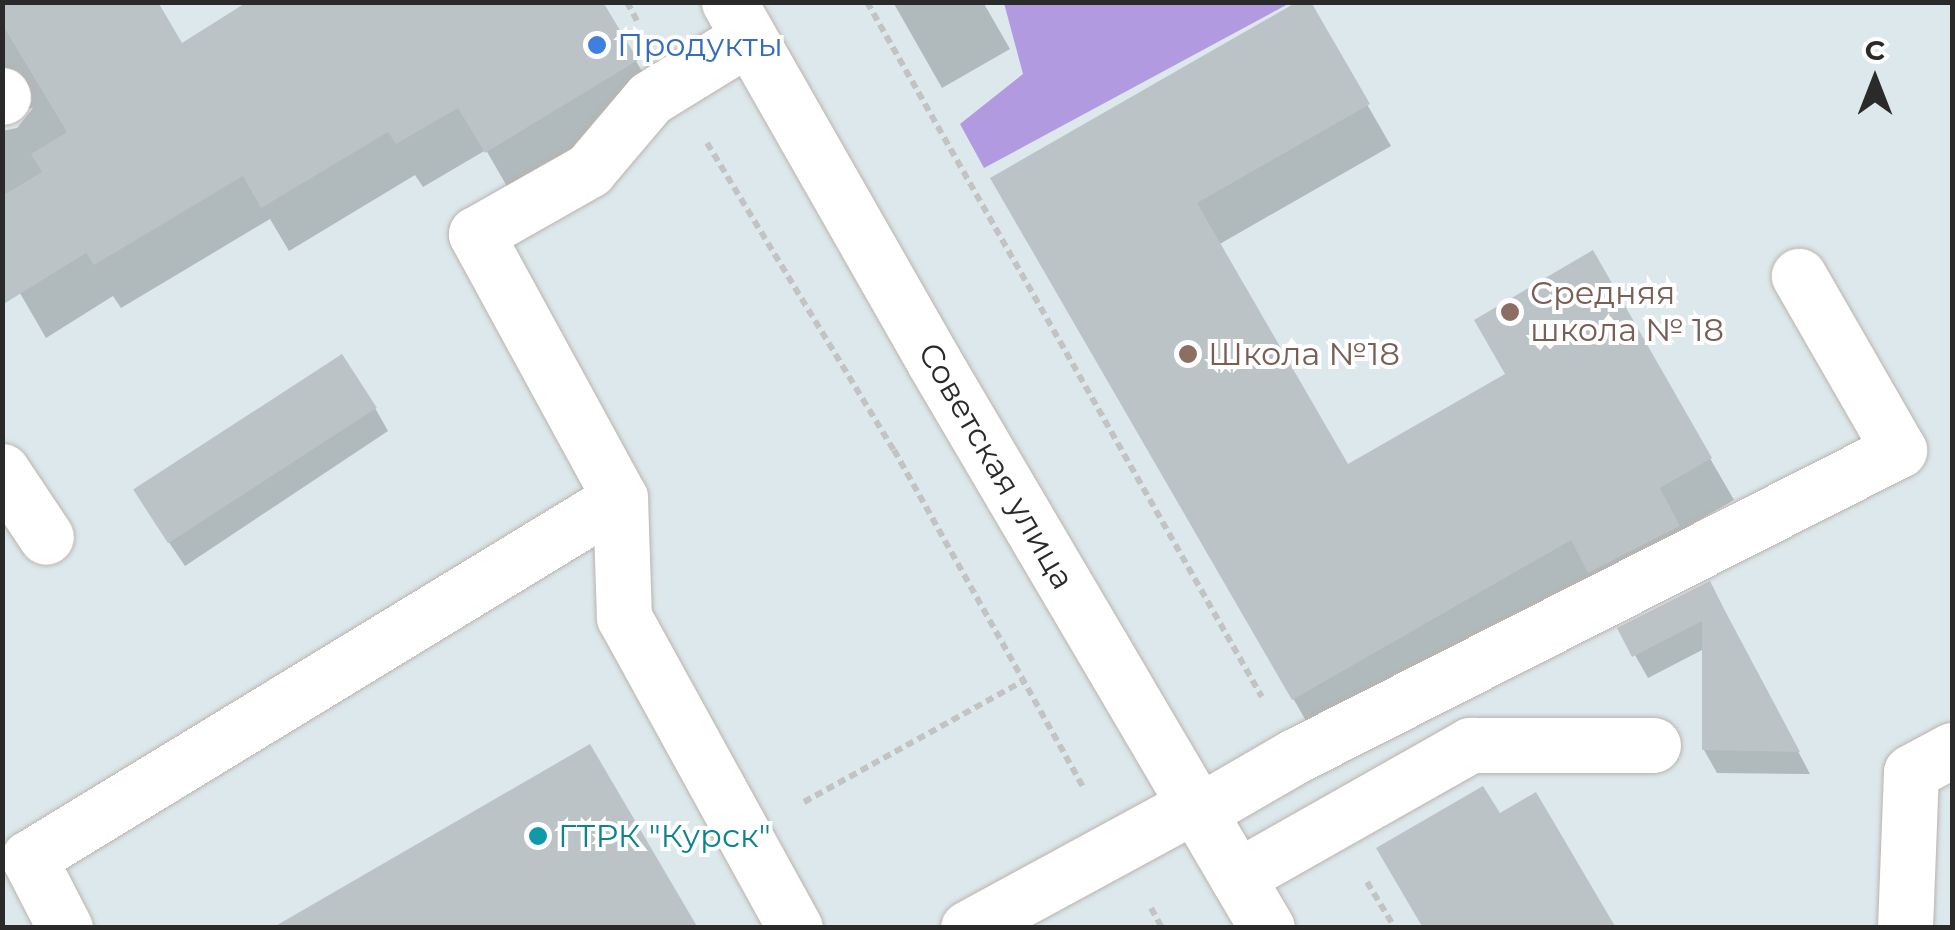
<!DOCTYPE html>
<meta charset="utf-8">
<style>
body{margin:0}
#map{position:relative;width:1955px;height:930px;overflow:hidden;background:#dce8ec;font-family:Montserrat,sans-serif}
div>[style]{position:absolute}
.green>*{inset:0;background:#b29ae1}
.shadow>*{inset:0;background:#0003}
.building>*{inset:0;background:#bcc3c7;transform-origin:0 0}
.path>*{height:6px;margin-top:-3px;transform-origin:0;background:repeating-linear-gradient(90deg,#c3c3c3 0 8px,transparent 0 13px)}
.roads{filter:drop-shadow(0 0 2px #bab3ad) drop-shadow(0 0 2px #bab3ad)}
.minor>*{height:55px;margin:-27.5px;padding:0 27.5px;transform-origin:27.5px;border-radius:27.5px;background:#fff}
.dots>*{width:28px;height:28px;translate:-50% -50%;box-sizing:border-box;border:5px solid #fff;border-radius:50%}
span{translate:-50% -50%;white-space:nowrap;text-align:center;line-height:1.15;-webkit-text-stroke:8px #fff;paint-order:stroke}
.shop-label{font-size:32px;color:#366cbe}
.left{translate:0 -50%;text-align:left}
.education-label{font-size:32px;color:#785e54}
.street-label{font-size:32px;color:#2a2a2a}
.culture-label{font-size:32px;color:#0d838f}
.frame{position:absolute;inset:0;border:5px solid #2a2a2a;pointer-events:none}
.north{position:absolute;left:1825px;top:30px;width:100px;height:100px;-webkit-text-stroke:8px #fff;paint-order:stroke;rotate:0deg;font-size:28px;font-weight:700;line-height:40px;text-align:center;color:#2a2a2a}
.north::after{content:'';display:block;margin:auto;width:35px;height:45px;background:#2a2a2a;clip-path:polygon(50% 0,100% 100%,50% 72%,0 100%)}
</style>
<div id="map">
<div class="green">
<i style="clip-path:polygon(1004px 3px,1290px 3px,984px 168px,960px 124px,1023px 74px)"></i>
</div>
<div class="shadow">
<i style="clip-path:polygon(2px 2px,181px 46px,636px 61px,661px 105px,512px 195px,486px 150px,423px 187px,415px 175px,289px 251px,270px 219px,121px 308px,113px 296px,46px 338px,2px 262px,2px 131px,17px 128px,33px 108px,14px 110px,2px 120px)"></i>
<i style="clip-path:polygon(893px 2px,983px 2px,1010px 49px,942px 88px)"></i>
<i style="clip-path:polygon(1308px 2px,1391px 146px,1218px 245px,1347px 467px,1508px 375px,1592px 254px,1734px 500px,1317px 740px,994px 179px)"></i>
<i style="clip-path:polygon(375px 408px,388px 431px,185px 566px,151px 516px)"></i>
<i style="clip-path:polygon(1722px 607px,1810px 774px,1717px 773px,1704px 750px,1704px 649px,1648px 678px,1635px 655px)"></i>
</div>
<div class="building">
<i style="clip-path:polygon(2px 2px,158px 2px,182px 43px,247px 2px,603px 2px,638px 60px,485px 153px,458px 108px,396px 144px,388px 132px,261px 208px,243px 176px,94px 265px,86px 253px,2px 305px,2px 196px,42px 172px,31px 154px,67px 132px,2px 24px)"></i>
<i style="clip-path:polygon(1297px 2px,1311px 2px,1370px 104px,1197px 203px,1348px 464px,1505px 374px,1474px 320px,1593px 250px,1712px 458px,1660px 488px,1680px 526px,1588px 573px,1571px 540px,1292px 700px,990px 178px)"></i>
<i style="left:342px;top:354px;width:64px;height:249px;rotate:57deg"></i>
<i style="clip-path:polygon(1710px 581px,1724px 609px,1800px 752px,1702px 750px,1702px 621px,1632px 657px,1617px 628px)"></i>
<i style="clip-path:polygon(590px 744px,698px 928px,272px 928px)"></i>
<i style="clip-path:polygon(1483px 786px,1500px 813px,1536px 792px,1616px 928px,1423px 928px,1376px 848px)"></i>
</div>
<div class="path">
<i style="left:627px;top:2px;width:24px;rotate:62deg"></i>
<i style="left:867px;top:2px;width:799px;rotate:60.39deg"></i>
<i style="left:707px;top:143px;width:359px;rotate:58.7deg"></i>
<i style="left:894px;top:450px;width:388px;rotate:60.7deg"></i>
<i style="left:804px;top:802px;width:250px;rotate:-28.9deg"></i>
<i style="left:1367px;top:882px;width:54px;rotate:58.7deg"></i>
<i style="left:1151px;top:908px;width:23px;rotate:61deg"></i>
</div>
<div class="roads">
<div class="minor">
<i style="left:729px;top:2px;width:412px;rotate:60.3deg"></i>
<i style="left:933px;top:360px;width:659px;rotate:59.54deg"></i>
<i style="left:2px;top:95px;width:2px;rotate:63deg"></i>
<i style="left:2px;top:471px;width:79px;rotate:56.3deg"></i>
<i style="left:620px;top:498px;width:119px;rotate:88.1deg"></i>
<i style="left:624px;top:617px;width:355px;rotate:61.2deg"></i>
<i style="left:1200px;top:811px;width:110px;rotate:-30.1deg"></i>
<i style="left:1295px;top:756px;width:677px;rotate:-26.87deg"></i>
<i style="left:1899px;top:450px;width:201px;rotate:-119.9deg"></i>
<i style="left:1237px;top:877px;width:268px;rotate:-29.5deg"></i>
<i style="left:1470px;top:745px;width:183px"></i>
<i style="left:65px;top:928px;width:79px;rotate:-117.2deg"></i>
<i style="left:29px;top:858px;width:692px;rotate:-31.35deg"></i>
<i style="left:620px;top:498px;width:301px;rotate:-118.6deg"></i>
<i style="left:476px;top:234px;width:130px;rotate:-29.5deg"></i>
<i style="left:589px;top:170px;width:94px;rotate:-49.7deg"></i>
<i style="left:650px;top:98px;width:116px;rotate:-31.6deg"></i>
<i style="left:968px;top:928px;width:258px;rotate:-28.5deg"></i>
<i style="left:1905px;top:928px;width:156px;rotate:-87.8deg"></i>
<i style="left:1911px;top:772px;width:47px;rotate:-28.2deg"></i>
</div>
</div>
<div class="dots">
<i style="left:597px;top:45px;background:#3f7fe0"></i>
<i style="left:1510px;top:312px;background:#8d6e63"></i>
<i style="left:1188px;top:354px;background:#8d6e63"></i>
<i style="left:538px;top:836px;background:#0f9aa8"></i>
</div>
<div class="shop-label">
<span class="left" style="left:617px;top:45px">Продукты</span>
</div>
<div class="education-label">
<span class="left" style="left:1530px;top:312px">Средняя<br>школа № 18</span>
<span class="left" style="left:1208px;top:354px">Школа №18</span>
</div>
<div class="street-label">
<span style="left:996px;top:466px;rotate:60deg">Советская улица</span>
</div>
<div class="culture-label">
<span class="left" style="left:558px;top:836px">ГТРК "Курск"</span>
</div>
<div class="frame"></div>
<div class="north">С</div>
</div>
